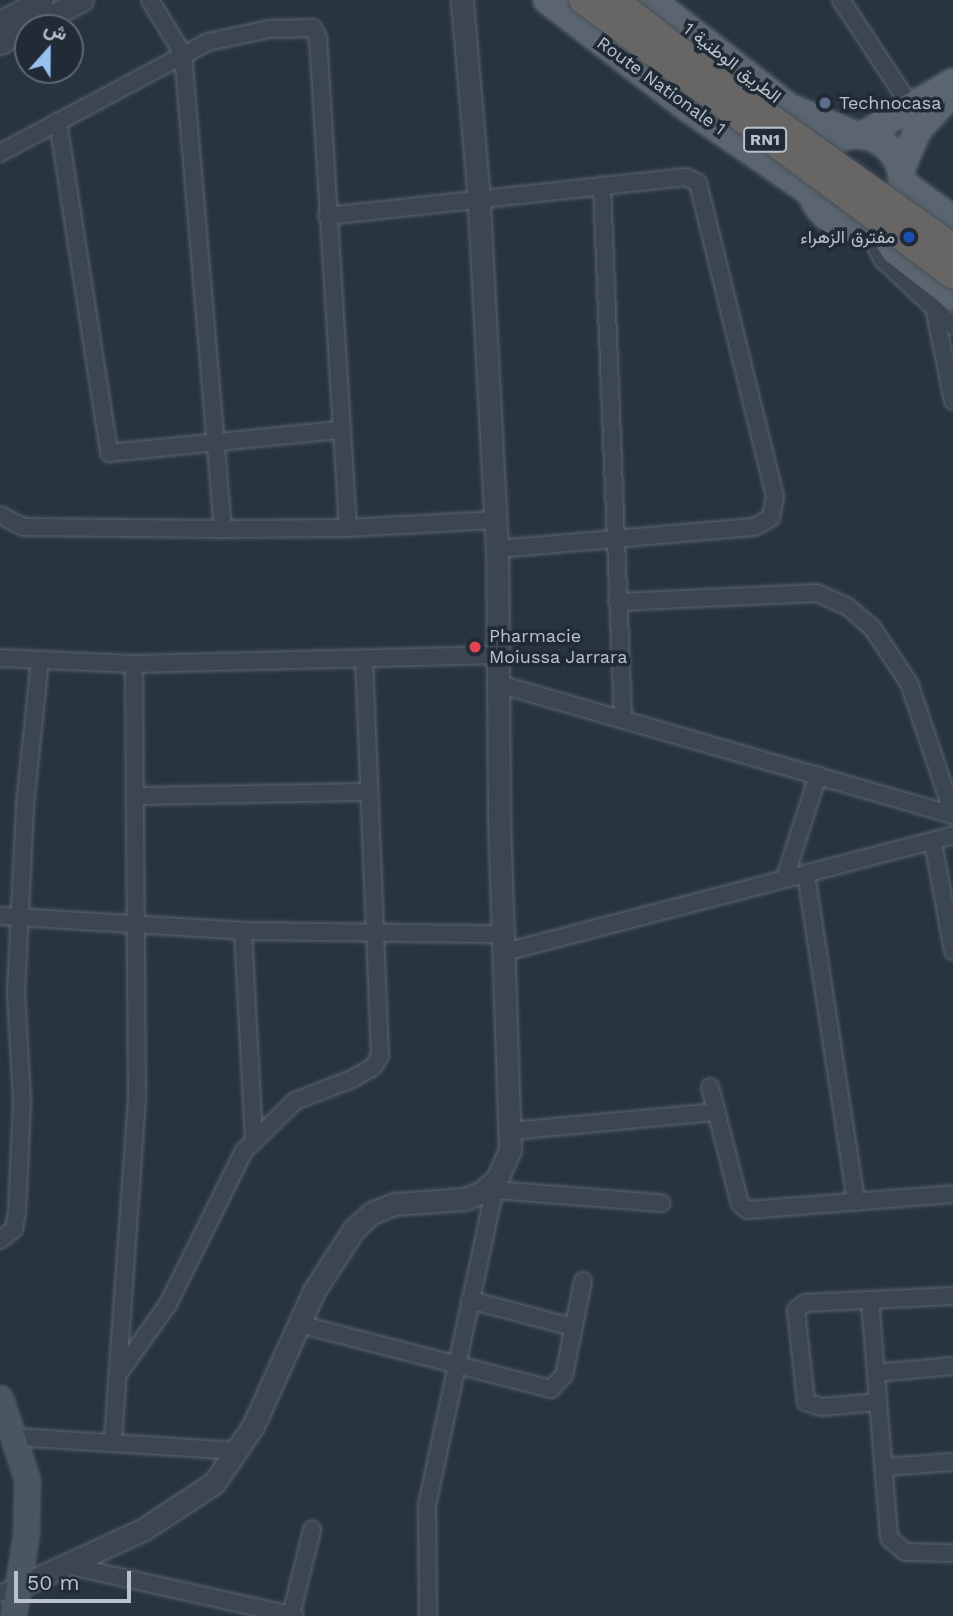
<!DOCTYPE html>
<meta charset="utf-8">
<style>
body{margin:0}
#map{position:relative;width:953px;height:1616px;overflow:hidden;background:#283440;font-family:"Work Sans",Vazirmatn,sans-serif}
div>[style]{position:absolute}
.roads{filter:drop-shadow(0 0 2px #5a646d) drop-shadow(0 0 2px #5a646d)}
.minor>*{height:16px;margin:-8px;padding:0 8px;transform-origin:8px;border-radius:8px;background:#3c4650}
.tertiary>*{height:21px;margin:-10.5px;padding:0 10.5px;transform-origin:10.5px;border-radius:10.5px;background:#3c4650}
.secondary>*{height:23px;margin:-11.5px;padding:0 11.5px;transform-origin:11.5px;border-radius:11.5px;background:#4b5663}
.primary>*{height:26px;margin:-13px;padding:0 13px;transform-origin:13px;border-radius:13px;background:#5a6570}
.primary>.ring{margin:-13px;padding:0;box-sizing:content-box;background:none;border:26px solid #5a6570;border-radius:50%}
.bridges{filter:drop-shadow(0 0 2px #47515a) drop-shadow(0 0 2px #47515a)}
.trunk-bridge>*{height:26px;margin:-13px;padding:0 13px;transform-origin:13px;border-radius:13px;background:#686665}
.dots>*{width:19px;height:19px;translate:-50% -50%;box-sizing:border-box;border:4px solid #212b36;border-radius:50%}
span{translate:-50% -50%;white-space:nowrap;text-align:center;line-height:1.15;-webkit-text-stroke:7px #212b36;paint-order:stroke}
.shield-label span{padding:2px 5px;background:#212b36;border:2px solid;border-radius:5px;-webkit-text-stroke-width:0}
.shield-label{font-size:16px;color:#b9c1ca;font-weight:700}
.street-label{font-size:18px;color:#b9c1ca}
.poi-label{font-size:18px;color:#b9c1ca}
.left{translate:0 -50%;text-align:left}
.right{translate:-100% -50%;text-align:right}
.north{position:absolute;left:14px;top:14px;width:70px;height:70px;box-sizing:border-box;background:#212b36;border:2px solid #5e6771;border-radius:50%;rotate:21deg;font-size:19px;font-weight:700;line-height:28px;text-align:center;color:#b9c1ca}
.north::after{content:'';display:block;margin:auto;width:24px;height:32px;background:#97c1f1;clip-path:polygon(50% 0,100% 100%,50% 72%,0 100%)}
.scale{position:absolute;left:14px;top:1571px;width:117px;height:32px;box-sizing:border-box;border:4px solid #b9c1ca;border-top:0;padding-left:9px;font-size:21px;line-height:24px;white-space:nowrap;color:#b9c1ca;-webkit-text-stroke:5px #212b36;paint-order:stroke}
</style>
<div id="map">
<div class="roads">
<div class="minor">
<i style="left:150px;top:0;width:63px;rotate:58.6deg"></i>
<i style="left:183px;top:54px;width:477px;rotate:85.2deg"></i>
<i style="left:841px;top:0;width:126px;rotate:56.7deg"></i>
<i style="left:58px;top:122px;width:335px;rotate:81.2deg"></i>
<i style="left:109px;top:453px;width:233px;rotate:-5.7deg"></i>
<i style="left:0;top:153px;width:236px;rotate:-28.1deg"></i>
<i style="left:208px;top:42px;width:62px;rotate:-12deg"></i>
<i style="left:269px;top:29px;width:44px;rotate:-1.3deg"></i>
<i style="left:313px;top:28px;width:11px;rotate:63deg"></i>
<i style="left:318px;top:38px;width:491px;rotate:86.5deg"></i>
<i style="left:602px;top:185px;width:532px;rotate:87.74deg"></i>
<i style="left:327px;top:216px;width:361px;rotate:-6.2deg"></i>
<i style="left:686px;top:177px;width:13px;rotate:27deg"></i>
<i style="left:698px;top:183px;width:323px;rotate:76.2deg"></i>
<i style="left:775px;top:497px;width:21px;rotate:101deg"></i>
<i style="left:771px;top:518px;width:19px;rotate:152deg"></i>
<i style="left:754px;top:527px;width:258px;rotate:175.1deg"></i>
<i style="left:866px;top:227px;width:36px;rotate:63deg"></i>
<i style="left:882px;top:259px;width:98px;rotate:43.3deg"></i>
<i style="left:935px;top:313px;width:90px;rotate:78.4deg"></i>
<i style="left:0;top:515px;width:27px;rotate:27deg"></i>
<i style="left:24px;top:527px;width:199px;rotate:0.6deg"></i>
<i style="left:223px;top:529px;width:125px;rotate:-0.5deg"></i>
<i style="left:348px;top:528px;width:147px;rotate:-3.1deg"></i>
<i style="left:617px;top:602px;width:200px;rotate:-2.6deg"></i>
<i style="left:817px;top:593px;width:34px;rotate:24deg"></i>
<i style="left:848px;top:607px;width:33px;rotate:41deg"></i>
<i style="left:873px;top:629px;width:65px;rotate:56.3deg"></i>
<i style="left:909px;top:683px;width:138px;rotate:71.4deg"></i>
<i style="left:0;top:658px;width:134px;rotate:2.6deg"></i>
<i style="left:134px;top:664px;width:364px;rotate:-1.4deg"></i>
<i style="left:499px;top:684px;width:473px;rotate:16.1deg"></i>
<i style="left:135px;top:796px;width:232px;rotate:-1deg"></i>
<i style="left:933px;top:842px;width:111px;rotate:79.6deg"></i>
<i style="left:806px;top:874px;width:332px;rotate:81.3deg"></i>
<i style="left:785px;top:878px;width:108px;rotate:-72.2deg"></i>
<i style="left:0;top:916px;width:243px;rotate:3.5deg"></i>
<i style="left:243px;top:931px;width:262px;rotate:0.7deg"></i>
<i style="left:243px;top:931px;width:209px;rotate:87deg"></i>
<i style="left:505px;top:952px;width:463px;rotate:-14.6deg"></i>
<i style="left:710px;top:1087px;width:121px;rotate:75.6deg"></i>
<i style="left:740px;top:1204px;width:9px;rotate:41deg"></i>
<i style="left:747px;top:1210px;width:207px;rotate:-4.4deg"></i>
<i style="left:511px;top:1131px;width:207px;rotate:-5.3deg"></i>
<i style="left:495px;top:1190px;width:167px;rotate:4.5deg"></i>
<i style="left:0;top:1240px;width:18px;rotate:-38deg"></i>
<i style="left:14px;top:1229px;width:17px;rotate:-80deg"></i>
<i style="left:17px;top:1212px;width:112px;rotate:-87.4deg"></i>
<i style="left:22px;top:1100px;width:108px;rotate:-93.2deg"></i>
<i style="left:16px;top:992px;width:187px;rotate:-87.2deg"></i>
<i style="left:25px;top:805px;width:145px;rotate:-84.1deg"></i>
<i style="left:470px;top:1300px;width:106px;rotate:14.7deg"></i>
<i style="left:870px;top:1300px;width:239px;rotate:85.4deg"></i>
<i style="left:889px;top:1538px;width:21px;rotate:41deg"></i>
<i style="left:905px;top:1552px;width:48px;rotate:1.2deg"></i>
<i style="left:299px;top:1324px;width:260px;rotate:14.5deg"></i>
<i style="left:551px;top:1389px;width:19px;rotate:-47deg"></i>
<i style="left:564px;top:1375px;width:96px;rotate:-78.6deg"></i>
<i style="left:121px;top:1370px;width:81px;rotate:-54.5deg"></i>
<i style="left:168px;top:1304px;width:171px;rotate:-63.6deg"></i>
<i style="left:244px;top:1151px;width:71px;rotate:-44.4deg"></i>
<i style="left:295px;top:1101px;width:61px;rotate:-21.1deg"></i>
<i style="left:352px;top:1079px;width:24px;rotate:-30deg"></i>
<i style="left:373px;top:1067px;width:13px;rotate:-58deg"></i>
<i style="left:380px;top:1056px;width:395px;rotate:-92.3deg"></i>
<i style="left:876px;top:1373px;width:77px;rotate:-5.2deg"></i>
<i style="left:878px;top:1402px;width:56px;rotate:174.9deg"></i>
<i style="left:822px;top:1407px;width:17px;rotate:-163deg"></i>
<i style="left:806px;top:1402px;width:93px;rotate:-96.2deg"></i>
<i style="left:796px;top:1310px;width:11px;rotate:-38deg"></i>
<i style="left:805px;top:1303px;width:148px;rotate:-2.7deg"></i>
<i style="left:15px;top:1437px;width:224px;rotate:3.6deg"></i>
<i style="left:113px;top:1441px;width:341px;rotate:-86deg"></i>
<i style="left:137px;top:1101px;width:437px;rotate:-90.4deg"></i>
<i style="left:884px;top:1467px;width:69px;rotate:-4.1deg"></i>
<i style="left:70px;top:1566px;width:230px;rotate:12.5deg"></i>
<i style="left:0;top:1593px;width:19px;rotate:-18deg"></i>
<i style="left:291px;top:1615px;width:88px;rotate:-76.1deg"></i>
<i style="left:428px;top:1616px;width:111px;rotate:-90.5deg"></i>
<i style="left:427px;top:1505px;width:333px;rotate:-77.9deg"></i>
</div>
<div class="tertiary">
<i style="left:0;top:22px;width:47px;rotate:-27.6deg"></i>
<i style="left:28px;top:28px;width:61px;rotate:-27.4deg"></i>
<i style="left:0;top:43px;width:32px;rotate:-28deg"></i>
<i style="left:18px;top:1587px;width:139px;rotate:-24.7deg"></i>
<i style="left:144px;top:1529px;width:84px;rotate:-33.3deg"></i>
<i style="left:214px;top:1483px;width:69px;rotate:-55.6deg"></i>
<i style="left:253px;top:1426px;width:148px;rotate:-65.7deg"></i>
<i style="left:314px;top:1291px;width:74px;rotate:-57.2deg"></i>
<i style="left:354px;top:1229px;width:24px;rotate:-42deg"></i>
<i style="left:372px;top:1213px;width:24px;rotate:-22deg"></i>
<i style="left:394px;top:1204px;width:71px;rotate:-4deg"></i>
<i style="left:465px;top:1199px;width:18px;rotate:-22deg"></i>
<i style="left:482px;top:1192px;width:20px;rotate:-41deg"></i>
<i style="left:497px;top:1179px;width:32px;rotate:-66deg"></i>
<i style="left:510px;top:1150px;width:339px;rotate:-91.9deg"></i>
<i style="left:499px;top:811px;width:262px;rotate:-90.4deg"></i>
<i style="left:497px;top:549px;width:349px;rotate:-93deg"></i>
<i style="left:479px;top:200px;width:201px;rotate:-94.9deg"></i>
</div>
<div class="secondary">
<i style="left:0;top:1398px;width:85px;rotate:71.6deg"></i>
<i style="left:27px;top:1479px;width:55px;rotate:91deg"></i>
<i style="left:26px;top:1534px;width:83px;rotate:99deg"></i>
</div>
<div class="primary">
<i style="left:547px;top:0;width:179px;rotate:37.5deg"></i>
<i style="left:689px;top:109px;width:148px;rotate:34.5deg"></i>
<i style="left:652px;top:0;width:174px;rotate:38deg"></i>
<i style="left:789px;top:107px;width:73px;rotate:22.7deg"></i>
<i class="ring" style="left:810px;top:135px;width:66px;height:66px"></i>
<i style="left:863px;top:135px;width:104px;rotate:-30.5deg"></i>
<i style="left:901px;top:169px;width:43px;rotate:-66.4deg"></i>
<i style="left:918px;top:130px;width:52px;rotate:-47.4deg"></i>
<i style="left:903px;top:183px;width:62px;rotate:35.8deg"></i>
<i style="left:876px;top:223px;width:34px;rotate:56deg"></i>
<i style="left:895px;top:251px;width:73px;rotate:37.8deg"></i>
</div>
</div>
<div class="bridges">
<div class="trunk-bridge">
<i style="left:582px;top:0;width:462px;rotate:36.6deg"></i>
<i style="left:615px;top:0;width:125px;rotate:37.9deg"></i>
<i style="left:714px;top:77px;width:293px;rotate:35.4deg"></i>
</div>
</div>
<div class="dots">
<i style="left:825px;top:103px;background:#5c6f8a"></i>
<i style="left:909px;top:237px;background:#1a4fb4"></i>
<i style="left:475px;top:647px;background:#e0444e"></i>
</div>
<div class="shield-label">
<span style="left:765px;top:140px">RN1</span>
</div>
<div class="street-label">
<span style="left:732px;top:63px;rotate:38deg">الطريق الوطنية 1</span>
<span style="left:661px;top:86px;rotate:36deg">Route Nationale 1</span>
</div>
<div class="poi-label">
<span class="left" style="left:839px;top:103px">Technocasa</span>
<span class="right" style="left:895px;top:237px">مفترق الزهراء</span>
<span class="left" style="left:489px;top:647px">Pharmacie<br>Moiussa Jarrara</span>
</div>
<div class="north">ش</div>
<div class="scale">50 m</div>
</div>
